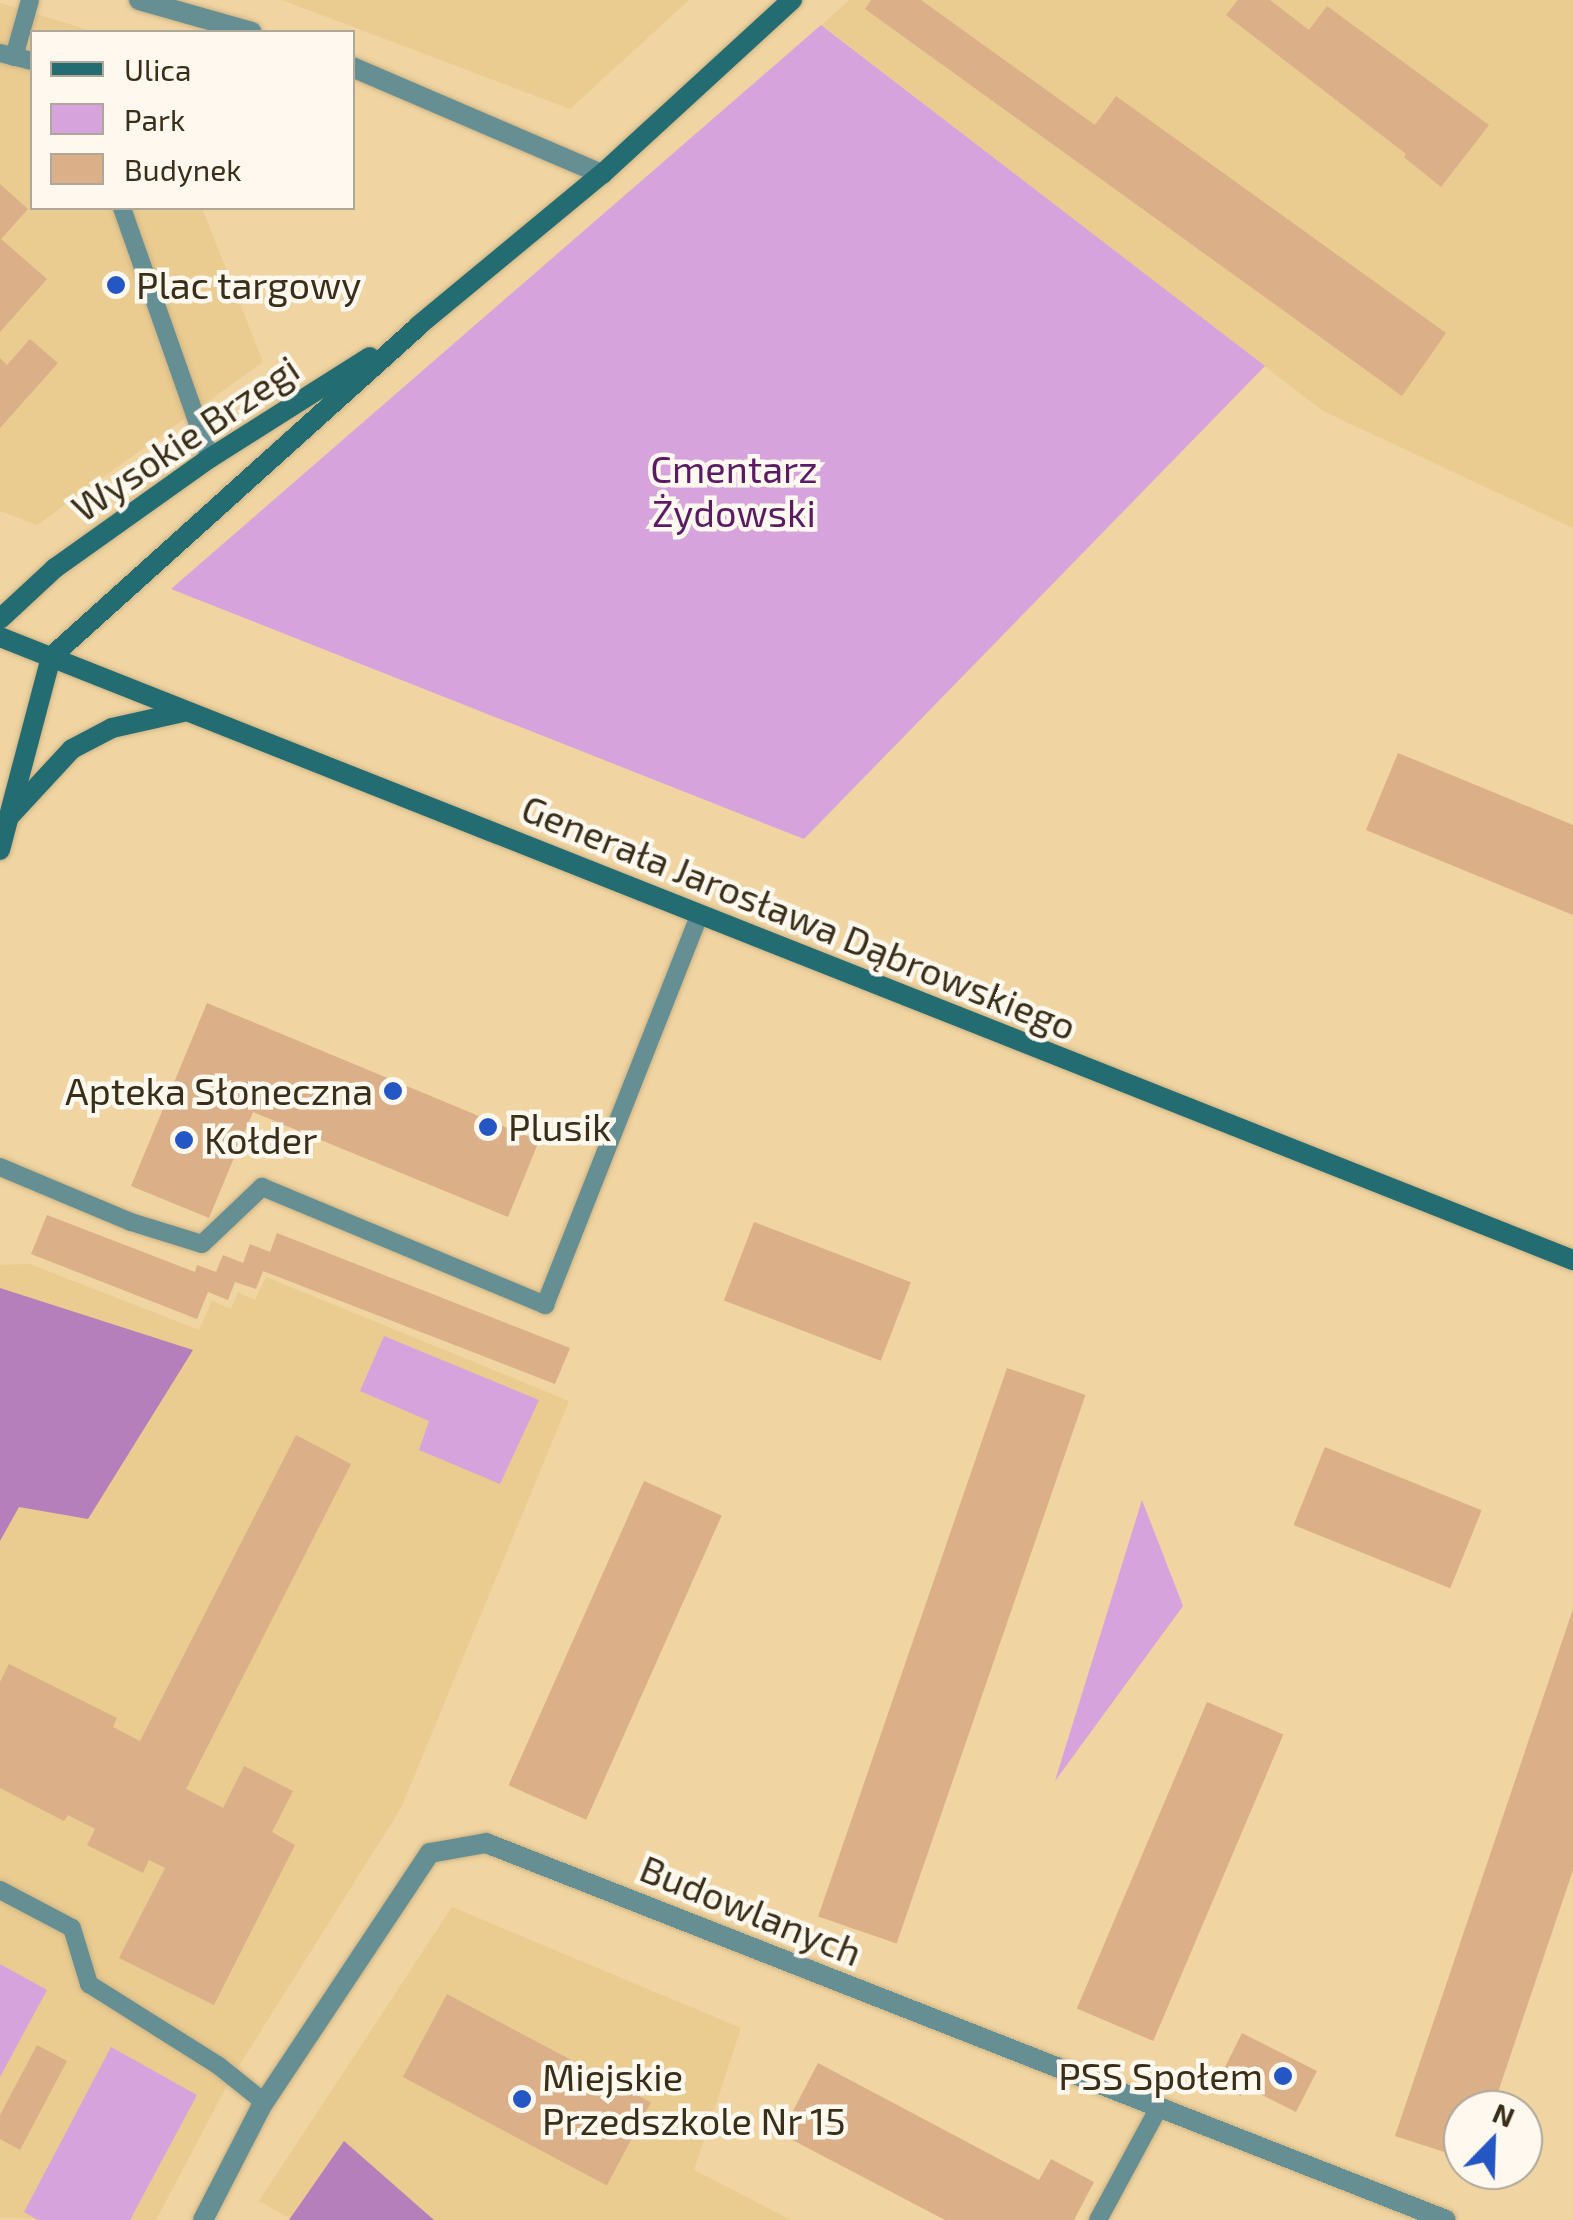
<!DOCTYPE html>
<meta charset="utf-8">
<style>
body{margin:0}
#map{position:relative;width:1573px;height:2220px;overflow:hidden;background:#f0d4a1;font-family:"Exo 2",sans-serif}
div>[style]{position:absolute}
.built>*{inset:0;background:#eacb90}
.green>*{inset:0;background:#d7a3dd}
.forest>*{inset:0;background:#b47fba}
.building>*{inset:0;background:#dbaf88;transform-origin:0 0}
.roads{filter:drop-shadow(0 0 2px #cbb386) drop-shadow(0 0 2px #cbb386)}
.lane>*{height:18px;margin:-9px;padding:0 9px;transform-origin:9px;border-radius:9px;background:#658f93}
.street>*{height:20px;margin:-10px;padding:0 10px;transform-origin:10px;border-radius:10px;background:#658f93}
.secondary>*{height:20px;margin:-10px;padding:0 10px;transform-origin:10px;border-radius:10px;background:#236c72}
.dots>*{width:28px;height:28px;translate:-50% -50%;box-sizing:border-box;border:5px solid #fef8ee;border-radius:50%}
span{translate:-50% -50%;white-space:nowrap;text-align:center;line-height:1.15;-webkit-text-stroke:9px #fef8ee;paint-order:stroke}
.poi-label{font-size:38px;color:#392e19}
.left{translate:0 -50%;text-align:left}
.right{translate:-100% -50%;text-align:right}
.street-label{font-size:38px;color:#392e19}
.park-label{font-size:38px;color:#5b1b64}
.legend{position:absolute;left:30px;top:30px;width:325px;height:180px;box-sizing:border-box;background:#fef8ee;border:2px solid #afa799;margin:0;padding:12px 18px;list-style:none;font-size:30px;color:#392e19}
.legend li{display:flex;align-items:center;gap:20px;height:50px}
.legend b{width:50px;border:2px solid #afa799}
.north{position:absolute;left:1443px;top:2090px;width:100px;height:100px;box-sizing:border-box;background:#fef8ee;border:2px solid #afa799;border-radius:50%;rotate:23deg;font-size:28px;font-weight:700;line-height:40px;text-align:center;color:#392e19}
.north::after{content:'';display:block;margin:auto;width:35px;height:45px;background:#2557c4;clip-path:polygon(50% 0,100% 100%,50% 72%,0 100%)}
</style>
<div id="map">
<div class="built">
<i style="clip-path:polygon(282px 0,689px 0,570px 109px)"></i>
<i style="clip-path:polygon(849px 0,1573px 0,1573px 528px,1323px 411px,822px 25px)"></i>
<i style="clip-path:polygon(0 3px,95px 32px,32px 32px,32px 208px,202px 208px,263px 362px,37px 525px,0 511px)"></i>
<i style="clip-path:polygon(30px 1264px,199px 1330px,212px 1301px,231px 1309px,238px 1292px,255px 1300px,266px 1277px,569px 1401px,401px 1808px,230px 2080px,156px 2220px,0 2218px,0 1265px)"></i>
<i style="clip-path:polygon(452px 1907px,741px 2028px,694px 2170px,791px 2220px,293px 2220px,259px 2201px)"></i>
</div>
<div class="green">
<i style="clip-path:polygon(821px 25px,1265px 366px,804px 839px,171px 589px)"></i>
<i style="clip-path:polygon(384px 1336px,539px 1400px,500px 1484px,419px 1450px,429px 1421px,360px 1391px)"></i>
<i style="clip-path:polygon(1142px 1500px,1183px 1606px,1055px 1781px)"></i>
<i style="clip-path:polygon(0 1964px,47px 1990px,0 2077px)"></i>
<i style="clip-path:polygon(111px 2047px,197px 2095px,130px 2220px,38px 2220px,24px 2212px)"></i>
</div>
<div class="forest">
<i style="clip-path:polygon(0 1288px,193px 1350px,88px 1519px,19px 1507px,0 1541px)"></i>
<i style="clip-path:polygon(344px 2141px,434px 2220px,289px 2220px)"></i>
</div>
<div class="building">
<i style="clip-path:polygon(871px 0,921px 0,1095px 125px,1116px 96px,1446px 333px,1402px 396px,865px 9px)"></i>
<i style="clip-path:polygon(1238px 0,1270px 0,1309px 30px,1327px 6px,1489px 125px,1441px 187px,1404px 157px,1406px 154px,1226px 15px)"></i>
<i style="clip-path:polygon(0 184px,28px 209px,1px 239px,47px 279px,0 332px)"></i>
<i style="clip-path:polygon(30px 339px,58px 363px,0 428px,0 358px,7px 365px)"></i>
<i style="clip-path:polygon(1398px 753px,1573px 825px,1573px 915px,1366px 830px)"></i>
<i style="clip-path:polygon(207px 1003px,539px 1141px,508px 1217px,253px 1112px,209px 1218px,131px 1186px)"></i>
<i style="clip-path:polygon(47px 1215px,195px 1272px,197px 1265px,216px 1272px,223px 1255px,243px 1263px,250px 1244px,270px 1252px,277px 1233px,570px 1348px,555px 1384px,263px 1271px,256px 1289px,235px 1282px,228px 1300px,208px 1292px,197px 1319px,31px 1254px)"></i>
<i style="left:754px;top:1222px;width:168px;height:84px;rotate:21deg"></i>
<i style="left:1007px;top:1368px;width:83px;height:580px;rotate:19deg"></i>
<i style="clip-path:polygon(296px 1435px,351px 1464px,186px 1789px,223px 1808px,244px 1766px,293px 1791px,272px 1832px,295px 1845px,214px 2005px,119px 1958px,165px 1868px,149px 1860px,143px 1873px,87px 1845px,95px 1829px,68px 1815px,64px 1821px,0 1788px,0 1682px,9px 1664px,117px 1718px,113px 1727px,140px 1741px)"></i>
<i style="left:1325px;top:1447px;width:169px;height:84px;rotate:22deg"></i>
<i style="left:644px;top:1481px;width:85px;height:333px;rotate:24deg"></i>
<i style="clip-path:polygon(1573px 1609px,1573px 1870px,1492px 2110px,1463px 2110px,1463px 2158px,1395px 2136px)"></i>
<i style="left:1207px;top:1702px;width:83px;height:333px;rotate:23deg"></i>
<i style="left:447px;top:1994px;width:231px;height:94px;rotate:28deg"></i>
<i style="clip-path:polygon(1242px 2033px,1317px 2071px,1296px 2112px,1246px 2087px,1241px 2096px,1227px 2090px,1234px 2076px,1223px 2071px)"></i>
<i style="clip-path:polygon(37px 2045px,67px 2061px,20px 2150px,0 2139px,0 2115px)"></i>
<i style="clip-path:polygon(818px 2063px,1039px 2180px,1051px 2159px,1094px 2182px,1074px 2220px,945px 2220px,781px 2134px)"></i>
</div>
<div class="roads">
<div class="lane">
<i style="left:0;top:53px;width:33px;rotate:14deg"></i>
<i style="left:14px;top:57px;width:59px;rotate:-74.3deg"></i>
<i style="left:122px;top:208px;width:265px;rotate:70.6deg"></i>
<i style="left:0;top:1167px;width:142px;rotate:22.8deg"></i>
<i style="left:131px;top:1222px;width:74px;rotate:17.2deg"></i>
<i style="left:202px;top:1244px;width:83px;rotate:-43.5deg"></i>
<i style="left:262px;top:1187px;width:307px;rotate:22.6deg"></i>
<i style="left:545px;top:1305px;width:418px;rotate:-68.4deg"></i>
<i style="left:0;top:1890px;width:81px;rotate:27.8deg"></i>
<i style="left:72px;top:1928px;width:59px;rotate:73.1deg"></i>
<i style="left:89px;top:1984px;width:154px;rotate:32.2deg"></i>
<i style="left:219px;top:2066px;width:58px;rotate:38.7deg"></i>
<i style="left:1098px;top:2220px;width:126px;rotate:-61.6deg"></i>
</div>
<div class="street">
<i style="left:139px;top:0;width:117px;rotate:15.8deg"></i>
<i style="left:352px;top:67px;width:272px;rotate:23.2deg"></i>
<i style="left:203px;top:2220px;width:127px;rotate:-62.8deg"></i>
<i style="left:261px;top:2107px;width:305px;rotate:-56.4deg"></i>
<i style="left:430px;top:1853px;width:57px;rotate:-10.1deg"></i>
<i style="left:486px;top:1843px;width:1031px;rotate:21.44deg"></i>
</div>
<div class="secondary">
<i style="left:0;top:619px;width:75px;rotate:-42.8deg"></i>
<i style="left:55px;top:568px;width:190px;rotate:-35.4deg"></i>
<i style="left:210px;top:458px;width:189px;rotate:-32.3deg"></i>
<i style="left:0;top:637px;width:1692px;rotate:21.61deg"></i>
<i style="left:51px;top:657px;width:494px;rotate:-42deg"></i>
<i style="left:418px;top:326px;width:239px;rotate:-39.6deg"></i>
<i style="left:602px;top:174px;width:258px;rotate:-42.5deg"></i>
<i style="left:8px;top:818px;width:94px;rotate:-47.2deg"></i>
<i style="left:72px;top:749px;width:45px;rotate:-27.7deg"></i>
<i style="left:112px;top:728px;width:73px;rotate:-12.7deg"></i>
<i style="left:0;top:850px;width:200px;rotate:-75.2deg"></i>
</div>
</div>
<div class="dots">
<i style="left:116px;top:285px;background:#2557c4"></i>
<i style="left:393px;top:1091px;background:#2557c4"></i>
<i style="left:488px;top:1127px;background:#2557c4"></i>
<i style="left:184px;top:1140px;background:#2557c4"></i>
<i style="left:1283px;top:2076px;background:#2557c4"></i>
<i style="left:522px;top:2099px;background:#2557c4"></i>
</div>
<div class="poi-label">
<span class="left" style="left:136px;top:285px">Plac targowy</span>
<span class="right" style="left:373px;top:1091px">Apteka Słoneczna</span>
<span class="left" style="left:508px;top:1127px">Plusik</span>
<span class="left" style="left:204px;top:1140px">Kołder</span>
<span class="right" style="left:1263px;top:2076px">PSS Społem</span>
<span class="left" style="left:542px;top:2099px">Miejskie<br>Przedszkole Nr 15</span>
</div>
<div class="street-label">
<span style="left:185px;top:438px;rotate:-34deg">Wysokie Brzegi</span>
<span style="left:799px;top:917px;rotate:22deg">Generała Jarosława Dąbrowskiego</span>
<span style="left:751px;top:1910px;rotate:22deg">Budowlanych</span>
</div>
<div class="park-label">
<span style="left:734px;top:491px">Cmentarz<br>Żydowski</span>
</div>
<ul class="legend">
<li><b style="height:12px;background:#236c72"></b>Ulica</li>
<li><b style="height:28px;background:#d7a3dd"></b>Park</li>
<li><b style="height:28px;background:#dbaf88"></b>Budynek</li>
</ul>
<div class="north">N</div>
</div>
